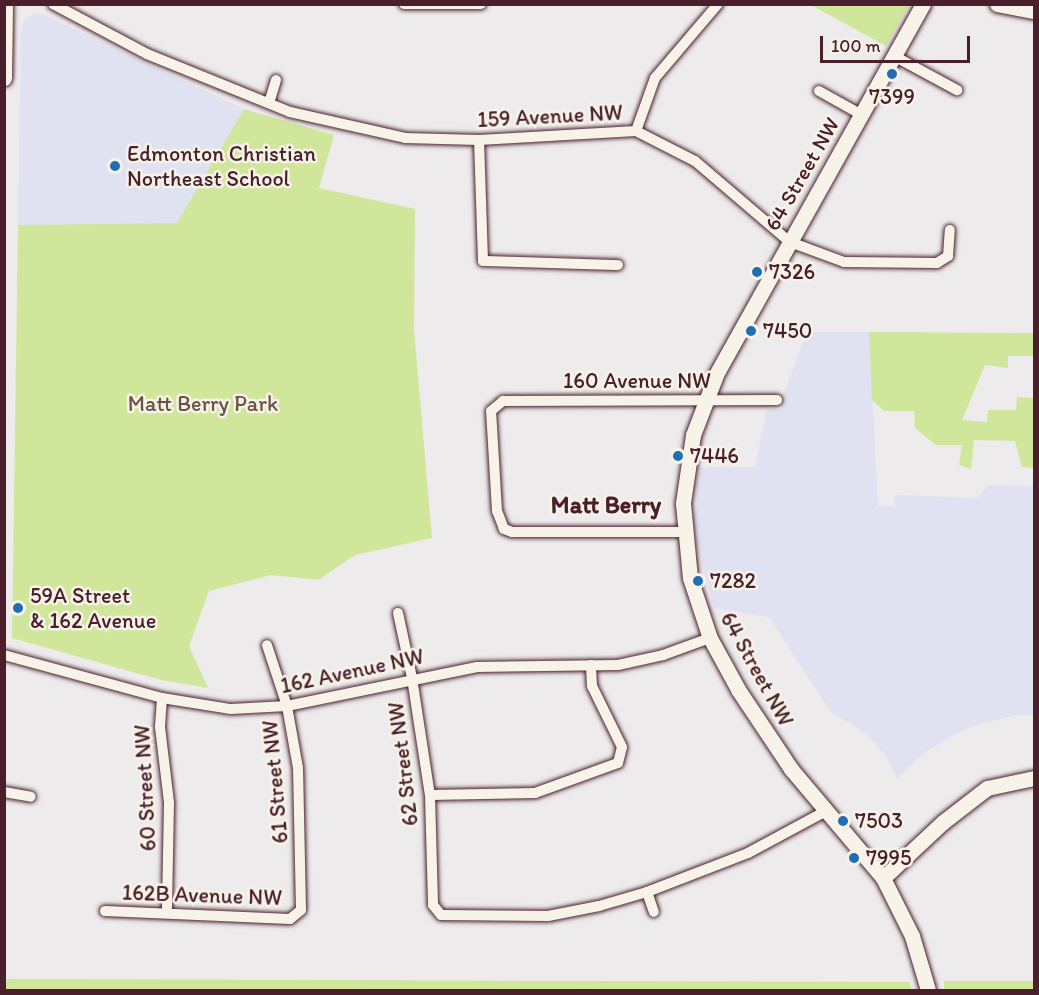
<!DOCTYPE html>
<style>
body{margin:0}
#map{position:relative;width:1039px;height:995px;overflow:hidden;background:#edebec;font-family:Itim,sans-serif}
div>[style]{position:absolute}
.built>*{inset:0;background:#e1e2f1}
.green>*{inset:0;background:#d0e69b;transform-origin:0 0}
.roads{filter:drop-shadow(0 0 2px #4a1f2b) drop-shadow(0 0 2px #4a1f2b)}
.street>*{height:10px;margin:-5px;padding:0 5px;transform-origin:5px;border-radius:5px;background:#f7f3e8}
.secondary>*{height:15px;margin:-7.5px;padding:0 7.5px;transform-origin:7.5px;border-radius:7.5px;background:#f7f3e8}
.dots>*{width:16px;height:16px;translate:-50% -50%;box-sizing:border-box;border:3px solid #f7f3e8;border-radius:50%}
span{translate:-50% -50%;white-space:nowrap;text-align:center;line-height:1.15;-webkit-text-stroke:5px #f7f3e8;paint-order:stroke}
.poi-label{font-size:22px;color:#4a1f2b}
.left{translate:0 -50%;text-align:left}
.street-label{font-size:22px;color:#4a1f2b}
.park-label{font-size:22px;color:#6c5147}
.neighbourhood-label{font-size:24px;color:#4a1f2b;font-weight:700}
.frame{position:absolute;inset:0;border:6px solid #4a1f2b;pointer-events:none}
.scale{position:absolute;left:820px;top:36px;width:150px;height:27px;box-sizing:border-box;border:3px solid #4a1f2b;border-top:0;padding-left:8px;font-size:18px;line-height:21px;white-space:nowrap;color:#4a1f2b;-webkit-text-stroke:4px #f7f3e8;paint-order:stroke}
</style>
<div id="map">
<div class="built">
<i style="clip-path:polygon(34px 14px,42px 14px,244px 109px,177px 223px,18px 225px,21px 28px,26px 18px)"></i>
<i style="clip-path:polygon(807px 332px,869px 332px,878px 506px,894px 506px,895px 495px,978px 498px,988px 485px,1034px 486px,1034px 715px,1016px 715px,967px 728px,925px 752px,897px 779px,886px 756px,868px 735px,831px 712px,769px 617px,714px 608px,700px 557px,696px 516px,698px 467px,755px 467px,767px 409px,782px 409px,783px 395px)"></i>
</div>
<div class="green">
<i style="clip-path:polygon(811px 5px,909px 5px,886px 46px)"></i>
<i style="clip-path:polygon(244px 109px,334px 135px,319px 188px,415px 209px,414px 330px,432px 538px,355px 555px,318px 580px,271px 575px,209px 591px,189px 646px,208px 688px,161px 680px,12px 638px,18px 225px,177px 223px)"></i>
<i style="clip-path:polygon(869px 332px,1034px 333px,1034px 356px,1008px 356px,1008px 368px,985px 365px,962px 420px,987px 422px,988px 410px,1016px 410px,1017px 397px,1034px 398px,1034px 468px,1022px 467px,1015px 441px,974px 440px,971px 469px,959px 465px,962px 445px,936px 445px,915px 428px,914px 411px,884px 411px,872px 400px)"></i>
<i style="clip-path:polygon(4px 979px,909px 982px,912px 990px,5px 990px)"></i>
<i style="left:944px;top:981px;width:90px;height:9px"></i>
</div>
<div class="roads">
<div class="street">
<i style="left:53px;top:4px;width:106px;rotate:28deg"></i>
<i style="left:147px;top:54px;width:154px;rotate:22.1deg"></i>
<i style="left:290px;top:112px;width:118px;rotate:12.7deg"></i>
<i style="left:405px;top:138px;width:74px;rotate:1.5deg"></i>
<i style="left:479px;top:140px;width:157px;rotate:-3.3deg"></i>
<i style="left:636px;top:131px;width:66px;rotate:27deg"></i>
<i style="left:695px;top:161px;width:125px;rotate:40.5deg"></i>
<i style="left:790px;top:242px;width:58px;rotate:20.3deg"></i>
<i style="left:844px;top:262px;width:93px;rotate:0.6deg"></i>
<i style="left:937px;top:263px;width:13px;rotate:-32deg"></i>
<i style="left:948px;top:256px;width:26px;rotate:-86deg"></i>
<i style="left:404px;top:4px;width:77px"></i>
<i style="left:894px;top:56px;width:72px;rotate:28.4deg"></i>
<i style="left:819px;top:91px;width:49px;rotate:29.2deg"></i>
<i style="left:269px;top:103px;width:24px;rotate:-73deg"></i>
<i style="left:636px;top:131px;width:56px;rotate:-70.3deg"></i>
<i style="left:655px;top:78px;width:97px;rotate:-49.6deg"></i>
<i style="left:479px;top:140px;width:121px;rotate:88.1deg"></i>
<i style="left:483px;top:261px;width:135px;rotate:1.7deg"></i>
<i style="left:683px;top:532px;width:171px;rotate:180deg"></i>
<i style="left:512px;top:532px;width:9px;rotate:-159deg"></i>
<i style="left:504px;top:529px;width:19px;rotate:-111deg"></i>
<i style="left:497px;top:511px;width:100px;rotate:-93.4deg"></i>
<i style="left:491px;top:411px;width:16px;rotate:-40deg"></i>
<i style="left:503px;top:401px;width:274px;rotate:-0.2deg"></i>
<i style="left:398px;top:613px;width:66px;rotate:77.8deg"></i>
<i style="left:412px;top:678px;width:118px;rotate:81.3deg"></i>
<i style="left:430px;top:795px;width:110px;rotate:88.4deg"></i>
<i style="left:433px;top:905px;width:13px;rotate:51deg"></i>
<i style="left:441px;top:915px;width:107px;rotate:0.5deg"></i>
<i style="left:548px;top:916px;width:52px;rotate:-11.1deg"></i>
<i style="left:599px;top:906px;width:50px;rotate:-16.3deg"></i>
<i style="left:647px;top:892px;width:108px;rotate:-21.1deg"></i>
<i style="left:748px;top:853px;width:86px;rotate:-28.3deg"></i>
<i style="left:4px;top:655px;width:164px;rotate:15.2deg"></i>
<i style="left:162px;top:698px;width:70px;rotate:9.1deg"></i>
<i style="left:231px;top:709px;width:56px;rotate:-3.1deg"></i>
<i style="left:287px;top:706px;width:194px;rotate:-11.6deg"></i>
<i style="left:477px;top:667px;width:141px;rotate:-0.8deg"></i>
<i style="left:618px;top:665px;width:46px;rotate:-12.5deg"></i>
<i style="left:663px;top:655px;width:50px;rotate:-19.9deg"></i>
<i style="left:162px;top:698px;width:29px;rotate:94deg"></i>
<i style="left:160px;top:727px;width:77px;rotate:83.2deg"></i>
<i style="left:169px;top:803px;width:109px;rotate:91.1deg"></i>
<i style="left:4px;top:792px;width:27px;rotate:10deg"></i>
<i style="left:430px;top:795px;width:105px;rotate:-1.1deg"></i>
<i style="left:535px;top:793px;width:88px;rotate:-19.9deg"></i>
<i style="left:618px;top:763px;width:16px;rotate:-76deg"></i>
<i style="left:622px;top:747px;width:68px;rotate:-116.2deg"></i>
<i style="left:592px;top:686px;width:21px;rotate:-93deg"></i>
<i style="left:647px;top:892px;width:21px;rotate:71deg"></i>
<i style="left:105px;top:911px;width:185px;rotate:2.5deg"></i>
<i style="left:290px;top:919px;width:14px;rotate:-39deg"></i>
<i style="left:301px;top:910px;width:142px;rotate:-91.2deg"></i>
<i style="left:298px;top:768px;width:63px;rotate:-100.1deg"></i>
<i style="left:287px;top:706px;width:64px;rotate:-108.2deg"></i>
</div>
<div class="secondary">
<i style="left:923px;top:4px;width:425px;rotate:119.2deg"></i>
<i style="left:716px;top:375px;width:64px;rotate:111deg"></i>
<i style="left:693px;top:435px;width:69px;rotate:98.4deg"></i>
<i style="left:683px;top:503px;width:75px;rotate:84.7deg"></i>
<i style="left:690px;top:578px;width:63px;rotate:71.6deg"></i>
<i style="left:710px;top:638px;width:60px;rotate:61.3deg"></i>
<i style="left:739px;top:691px;width:94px;rotate:56.3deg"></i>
<i style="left:791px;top:769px;width:143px;rotate:49.8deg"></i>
<i style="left:883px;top:878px;width:65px;rotate:63.4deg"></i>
<i style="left:912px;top:936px;width:56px;rotate:73.5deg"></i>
<i style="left:997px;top:4px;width:38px;rotate:11deg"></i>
<i style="left:4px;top:78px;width:74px;rotate:-89.2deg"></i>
<i style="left:883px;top:878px;width:82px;rotate:-43deg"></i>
<i style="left:943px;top:822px;width:56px;rotate:-37.7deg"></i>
<i style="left:987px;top:788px;width:48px;rotate:-12deg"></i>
</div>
</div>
<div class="dots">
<i style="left:892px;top:74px;background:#1f6fb2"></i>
<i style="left:115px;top:166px;background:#1f6fb2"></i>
<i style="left:757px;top:272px;background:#1f6fb2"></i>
<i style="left:751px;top:331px;background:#1f6fb2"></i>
<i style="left:678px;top:456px;background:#1f6fb2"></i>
<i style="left:698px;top:581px;background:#1f6fb2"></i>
<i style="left:18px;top:608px;background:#1f6fb2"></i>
<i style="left:843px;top:821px;background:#1f6fb2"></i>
<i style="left:854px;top:858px;background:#1f6fb2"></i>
</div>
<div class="poi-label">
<span style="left:892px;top:97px">7399</span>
<span class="left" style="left:127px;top:166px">Edmonton Christian<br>Northeast School</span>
<span class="left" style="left:769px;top:272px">7326</span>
<span class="left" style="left:763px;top:331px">7450</span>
<span class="left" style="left:690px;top:456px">7446</span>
<span class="left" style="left:710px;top:581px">7282</span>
<span class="left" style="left:30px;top:608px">59A Street<br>&amp; 162 Avenue</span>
<span class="left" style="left:855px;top:821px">7503</span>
<span class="left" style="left:866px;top:858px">7995</span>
</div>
<div class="street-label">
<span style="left:550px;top:116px;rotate:-3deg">159 Avenue NW</span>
<span style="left:802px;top:174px;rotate:-60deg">64 Street NW</span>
<span style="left:637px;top:381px">160 Avenue NW</span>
<span style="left:757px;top:669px;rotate:61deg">64 Street NW</span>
<span style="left:352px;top:671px;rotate:-12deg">162 Avenue NW</span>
<span style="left:403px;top:764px;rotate:-97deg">62 Street NW</span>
<span style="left:275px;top:782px;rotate:-95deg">61 Street NW</span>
<span style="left:145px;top:788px;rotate:-93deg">60 Street NW</span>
<span style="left:202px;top:895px;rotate:2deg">162B Avenue NW</span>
</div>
<div class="park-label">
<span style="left:203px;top:404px">Matt Berry Park</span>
</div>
<div class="neighbourhood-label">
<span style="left:606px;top:505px">Matt Berry</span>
</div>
<div class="frame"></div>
<div class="scale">100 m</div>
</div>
